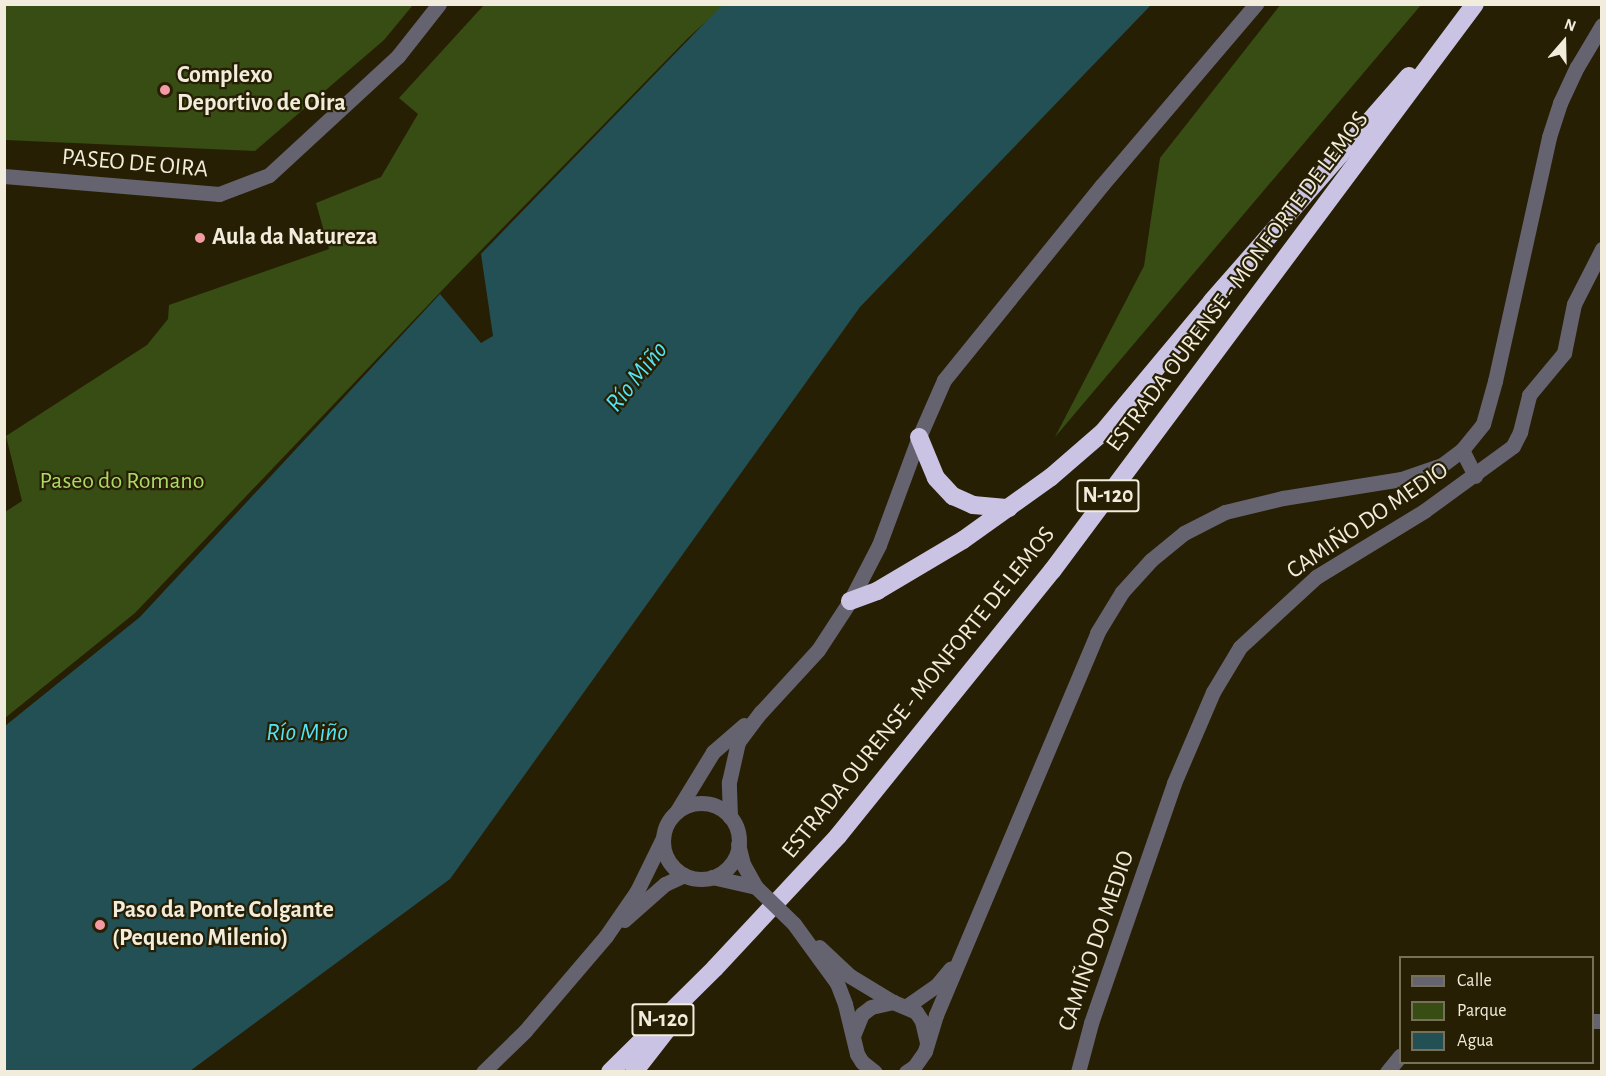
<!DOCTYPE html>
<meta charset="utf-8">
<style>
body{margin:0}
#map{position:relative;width:1606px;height:1076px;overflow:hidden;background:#271f03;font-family:"Alegreya Sans",sans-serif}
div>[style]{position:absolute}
.green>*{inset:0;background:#374d13}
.water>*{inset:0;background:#235055}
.minor>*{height:15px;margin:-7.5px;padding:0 7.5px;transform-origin:7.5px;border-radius:7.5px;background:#666370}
.minor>.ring{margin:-7.5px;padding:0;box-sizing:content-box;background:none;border:15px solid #666370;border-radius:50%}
.highway>*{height:18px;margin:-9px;padding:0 9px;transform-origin:9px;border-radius:9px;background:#cac3e3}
.minor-bridge>*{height:15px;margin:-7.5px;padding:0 7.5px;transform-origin:7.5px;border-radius:7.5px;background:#666370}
.dots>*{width:16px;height:16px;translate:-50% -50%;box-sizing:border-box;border:3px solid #271f03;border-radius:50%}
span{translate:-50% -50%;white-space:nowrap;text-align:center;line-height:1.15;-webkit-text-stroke:4.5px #271f03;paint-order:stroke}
.shield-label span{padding:2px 4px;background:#271f03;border:2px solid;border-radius:4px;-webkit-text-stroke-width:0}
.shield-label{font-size:22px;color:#f1ecdc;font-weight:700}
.poi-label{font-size:24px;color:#f1ecdc;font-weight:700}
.left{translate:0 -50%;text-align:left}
.street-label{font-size:24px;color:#f1ecdc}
.park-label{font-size:24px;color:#aada66}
.water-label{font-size:26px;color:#51e4f5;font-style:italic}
.frame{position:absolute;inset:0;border:6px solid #f1ecdc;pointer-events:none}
.legend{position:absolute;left:1399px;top:956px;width:195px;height:108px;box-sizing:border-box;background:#271f03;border:2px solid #78715a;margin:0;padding:8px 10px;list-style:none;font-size:18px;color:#f1ecdc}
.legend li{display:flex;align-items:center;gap:12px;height:30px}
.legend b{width:30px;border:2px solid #78715a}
.north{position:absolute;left:1534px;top:12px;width:60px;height:60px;-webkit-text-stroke:4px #271f03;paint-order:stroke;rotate:20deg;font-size:16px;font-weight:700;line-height:24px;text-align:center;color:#f1ecdc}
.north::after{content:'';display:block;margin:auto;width:21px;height:27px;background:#f1ecdc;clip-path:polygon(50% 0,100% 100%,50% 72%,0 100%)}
</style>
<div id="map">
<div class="green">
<i style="clip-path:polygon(5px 4px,413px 4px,413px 5px,384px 40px,255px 151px,5px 140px)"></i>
<i style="clip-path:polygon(1281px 4px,1421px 5px,1055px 437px,1144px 266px,1160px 158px)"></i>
<i style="clip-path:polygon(484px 5px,724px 5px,687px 39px,450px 282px,135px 613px,5px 718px,5px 512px,22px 501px,6px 436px,147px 345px,168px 319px,169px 305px,329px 249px,316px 203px,381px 177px,418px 114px,399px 98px)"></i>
</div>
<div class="water">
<i style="clip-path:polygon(722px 5px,1151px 5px,860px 307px,450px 879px,190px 1071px,5px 1071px,5px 726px,140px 617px,440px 294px,481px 343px,493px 336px,481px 254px)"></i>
</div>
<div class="minor">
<i style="left:4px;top:176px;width:216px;rotate:4.8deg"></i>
<i style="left:219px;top:194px;width:53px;rotate:-20.8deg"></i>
<i style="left:269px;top:175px;width:176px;rotate:-42.7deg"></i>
<i style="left:398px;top:56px;width:66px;rotate:-51.7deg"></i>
<i style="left:1462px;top:450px;width:29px;rotate:63deg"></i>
<i class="ring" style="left:663px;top:803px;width:61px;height:61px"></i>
<i style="left:677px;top:811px;width:69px;rotate:-58.6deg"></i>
<i style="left:713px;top:752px;width:41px;rotate:-41.1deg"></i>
<i style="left:730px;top:817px;width:35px;rotate:-92deg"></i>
<i style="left:729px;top:782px;width:41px;rotate:-77.3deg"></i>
<i style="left:738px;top:742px;width:38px;rotate:-53deg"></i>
<i style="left:761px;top:712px;width:84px;rotate:-47.4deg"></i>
<i style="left:818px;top:650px;width:59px;rotate:-56.9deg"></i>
<i style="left:850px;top:601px;width:63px;rotate:-62.6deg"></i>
<i style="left:879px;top:545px;width:115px;rotate:-69.7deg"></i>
<i style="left:919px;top:437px;width:62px;rotate:-66.3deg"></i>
<i style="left:944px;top:380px;width:251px;rotate:-51deg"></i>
<i style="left:1102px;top:185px;width:238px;rotate:-49.6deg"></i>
<i style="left:738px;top:844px;width:21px;rotate:76deg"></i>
<i style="left:743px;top:864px;width:26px;rotate:61deg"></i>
<i style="left:712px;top:877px;width:45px;rotate:12.8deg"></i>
<i style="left:624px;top:920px;width:55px;rotate:-41.3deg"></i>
<i style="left:665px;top:884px;width:21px;rotate:-25deg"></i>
<i style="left:794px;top:924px;width:73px;rotate:53.9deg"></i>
<i style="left:837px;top:983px;width:22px;rotate:69deg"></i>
<i style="left:845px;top:1004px;width:51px;rotate:76.5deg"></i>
<i style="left:857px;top:1054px;width:9px;rotate:58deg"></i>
<i style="left:862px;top:1062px;width:16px;rotate:38deg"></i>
<i style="left:819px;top:947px;width:42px;rotate:43.1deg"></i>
<i style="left:850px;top:976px;width:50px;rotate:31.2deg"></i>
<i style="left:907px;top:1006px;width:35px;rotate:-35deg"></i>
<i style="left:936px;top:986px;width:23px;rotate:-50deg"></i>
<i style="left:1592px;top:1021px;width:10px"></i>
<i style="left:853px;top:1036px;width:24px;rotate:-68deg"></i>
<i style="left:862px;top:1014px;width:11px;rotate:-38deg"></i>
<i style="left:871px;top:1007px;width:23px;rotate:-13deg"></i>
<i style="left:893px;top:1002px;width:25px;rotate:23deg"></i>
<i style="left:916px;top:1012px;width:11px;rotate:56deg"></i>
<i style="left:922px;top:1021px;width:22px;rotate:77deg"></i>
<i style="left:483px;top:1072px;width:59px;rotate:-44.3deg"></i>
<i style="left:525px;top:1031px;width:125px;rotate:-49.5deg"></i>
<i style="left:606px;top:936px;width:55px;rotate:-55.4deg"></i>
<i style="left:637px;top:891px;width:59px;rotate:-63.9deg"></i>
<i style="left:906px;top:1072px;width:9px;rotate:-32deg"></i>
<i style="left:914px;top:1067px;width:19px;rotate:-55deg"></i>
<i style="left:925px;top:1051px;width:38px;rotate:-73deg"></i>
<i style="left:936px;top:1015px;width:415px;rotate:-67.1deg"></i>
<i style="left:1097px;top:633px;width:48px;rotate:-58.6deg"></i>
<i style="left:1122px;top:592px;width:43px;rotate:-47.8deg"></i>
<i style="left:1151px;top:560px;width:43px;rotate:-39.3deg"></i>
<i style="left:1184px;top:533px;width:46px;rotate:-27.1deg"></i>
<i style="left:1225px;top:512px;width:60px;rotate:-13.6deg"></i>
<i style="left:1283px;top:498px;width:120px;rotate:-9.1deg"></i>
<i style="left:1401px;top:479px;width:43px;rotate:-18.9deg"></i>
<i style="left:1442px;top:465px;width:25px;rotate:-37deg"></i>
<i style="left:1462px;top:450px;width:33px;rotate:-51deg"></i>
<i style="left:1483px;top:424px;width:45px;rotate:-74.4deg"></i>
<i style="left:1495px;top:381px;width:250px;rotate:-77.5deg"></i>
<i style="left:1549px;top:137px;width:36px;rotate:-72deg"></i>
<i style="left:1560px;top:103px;width:40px;rotate:-65deg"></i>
<i style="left:1577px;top:67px;width:49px;rotate:-59.2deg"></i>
<i style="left:1078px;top:1072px;width:51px;rotate:-75.1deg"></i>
<i style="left:1091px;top:1023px;width:254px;rotate:-70.9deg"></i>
<i style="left:1174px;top:783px;width:99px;rotate:-66.8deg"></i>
<i style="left:1213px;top:692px;width:52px;rotate:-59deg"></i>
<i style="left:1240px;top:647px;width:103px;rotate:-42.6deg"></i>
<i style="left:1316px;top:577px;width:127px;rotate:-31.4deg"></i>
<i style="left:1424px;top:511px;width:110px;rotate:-36.1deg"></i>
<i style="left:1513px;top:446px;width:16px;rotate:-63deg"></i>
<i style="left:1520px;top:432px;width:38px;rotate:-76deg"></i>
<i style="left:1529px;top:395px;width:55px;rotate:-50.2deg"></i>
<i style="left:1564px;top:353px;width:50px;rotate:-78.5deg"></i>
<i style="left:1574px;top:304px;width:62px;rotate:-63deg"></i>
<i style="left:1387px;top:1072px;width:21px;rotate:-51deg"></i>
</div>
<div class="highway">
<i style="left:919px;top:437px;width:44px;rotate:67.5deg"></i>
<i style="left:936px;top:478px;width:25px;rotate:47deg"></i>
<i style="left:953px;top:496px;width:22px;rotate:24deg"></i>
<i style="left:973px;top:505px;width:36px;rotate:5deg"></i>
<i style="left:850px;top:601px;width:29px;rotate:-20deg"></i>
<i style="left:877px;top:591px;width:100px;rotate:-30.7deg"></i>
<i style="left:963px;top:540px;width:108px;rotate:-35.6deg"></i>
<i style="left:1051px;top:477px;width:69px;rotate:-40.9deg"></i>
<i style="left:1103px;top:432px;width:170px;rotate:-50.2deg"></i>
<i style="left:1212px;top:301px;width:299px;rotate:-48.8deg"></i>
<i style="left:610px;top:1072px;width:148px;rotate:-44.7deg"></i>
<i style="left:715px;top:968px;width:180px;rotate:-47deg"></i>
<i style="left:838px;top:836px;width:341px;rotate:-51.1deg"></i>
<i style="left:1052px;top:571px;width:707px;rotate:-53.28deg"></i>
<i style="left:634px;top:1072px;width:58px;rotate:-52deg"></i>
</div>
<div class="minor-bridge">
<i style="left:756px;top:887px;width:53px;rotate:44.2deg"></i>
</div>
<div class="dots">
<i style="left:165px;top:90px;background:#f49aa2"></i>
<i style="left:200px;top:238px;background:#f49aa2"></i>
<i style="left:100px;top:925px;background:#f49aa2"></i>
</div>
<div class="shield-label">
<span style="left:1108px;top:496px">N-120</span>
<span style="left:663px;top:1020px">N-120</span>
</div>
<div class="poi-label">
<span class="left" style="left:177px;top:90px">Complexo<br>Deportivo de Oira</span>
<span class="left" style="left:212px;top:238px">Aula da Natureza</span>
<span class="left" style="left:112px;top:925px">Paso da Ponte Colgante<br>(Pequeno Milenio)</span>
</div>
<div class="street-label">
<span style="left:135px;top:164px;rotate:5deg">PASEO DE OIRA</span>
<span style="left:1238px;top:282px;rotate:-53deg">ESTRADA OURENSE - MONFORTE DE LEMOS</span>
<span style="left:1368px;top:521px;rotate:-34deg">CAMIÑO DO MEDIO</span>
<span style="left:919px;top:693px;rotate:-51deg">ESTRADA OURENSE - MONFORTE DE LEMOS</span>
<span style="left:1097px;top:941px;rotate:-71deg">CAMIÑO DO MEDIO</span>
</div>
<div class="park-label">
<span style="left:122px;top:482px">Paseo do Romano</span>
</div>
<div class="water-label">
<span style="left:637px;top:377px;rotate:-51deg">Río Miño</span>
<span style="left:307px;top:733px">Río Miño</span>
</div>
<div class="frame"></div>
<ul class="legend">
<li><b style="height:8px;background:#666370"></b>Calle</li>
<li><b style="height:16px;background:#374d13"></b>Parque</li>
<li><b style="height:16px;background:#235055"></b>Agua</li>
</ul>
<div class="north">N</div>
</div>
